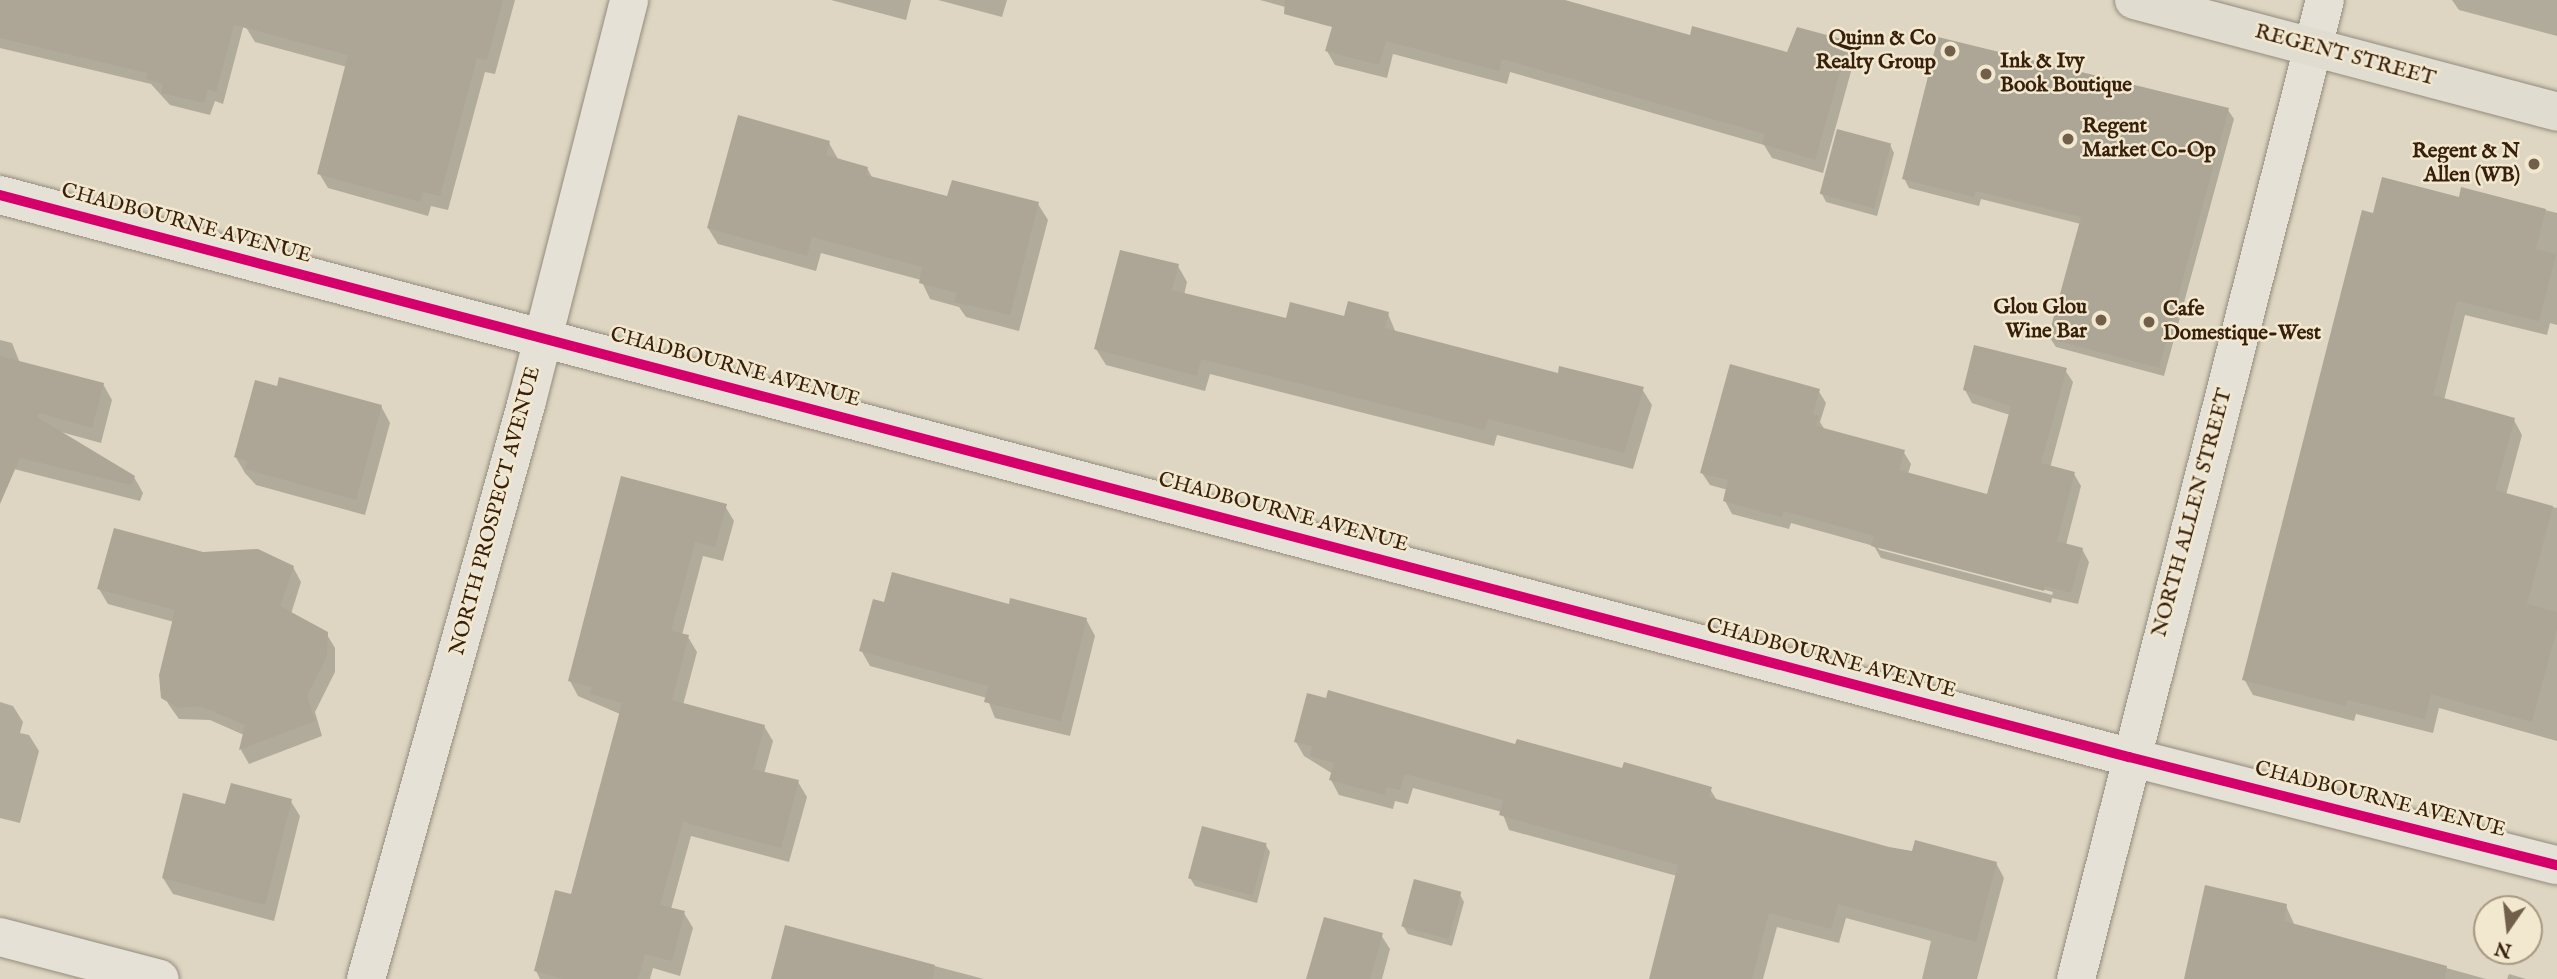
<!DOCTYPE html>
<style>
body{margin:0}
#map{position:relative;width:2557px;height:979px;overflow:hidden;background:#ded6c2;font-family:"IM FELL English",serif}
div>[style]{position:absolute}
.shadow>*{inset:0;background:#0003}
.building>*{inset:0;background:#ada697;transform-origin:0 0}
.roads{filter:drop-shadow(0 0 2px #938b7d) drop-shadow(0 0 2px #938b7d)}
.minor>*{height:38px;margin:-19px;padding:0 19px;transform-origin:19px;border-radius:19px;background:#e6e1d6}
.major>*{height:38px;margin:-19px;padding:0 19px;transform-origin:19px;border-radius:19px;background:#e1dcd0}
.cycleway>*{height:10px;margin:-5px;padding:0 5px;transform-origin:5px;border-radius:5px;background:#d6006c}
.dots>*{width:19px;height:19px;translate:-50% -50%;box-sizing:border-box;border:4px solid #f2e8cf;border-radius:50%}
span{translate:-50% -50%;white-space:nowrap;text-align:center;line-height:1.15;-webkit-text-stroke:5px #f2e8cf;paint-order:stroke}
.poi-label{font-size:21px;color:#371f0b;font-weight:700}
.right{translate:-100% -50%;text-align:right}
.left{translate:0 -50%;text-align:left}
.street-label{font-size:21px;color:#371f0b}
.north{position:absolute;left:2473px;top:895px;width:70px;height:70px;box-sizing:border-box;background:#f2e8cf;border:2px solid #a79881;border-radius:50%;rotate:194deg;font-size:19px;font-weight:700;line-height:28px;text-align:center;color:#371f0b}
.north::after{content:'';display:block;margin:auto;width:24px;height:32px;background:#715f4b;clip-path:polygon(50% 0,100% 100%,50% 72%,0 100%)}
</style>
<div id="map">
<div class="shadow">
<i style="clip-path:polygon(0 0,515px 0,495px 74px,485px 72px,448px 210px,431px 206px,428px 216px,328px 188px,319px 173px,347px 67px,255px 42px,244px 24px,223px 104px,215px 101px,210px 115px,170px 105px,151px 84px,0 48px)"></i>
<i style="clip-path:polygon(831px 0,911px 0,906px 20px)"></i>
<i style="clip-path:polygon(938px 0,1007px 0,1002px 17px)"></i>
<i style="clip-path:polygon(1260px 0,1559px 0,1691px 37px,1788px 54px,1847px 43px,1855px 57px,1823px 173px,1772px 158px,1764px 145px,1510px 72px,1507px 84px,1393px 54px,1387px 78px,1335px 65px,1327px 51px,1333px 27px,1328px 19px)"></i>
<i style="clip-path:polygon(2452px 0,2557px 0,2557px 36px,2459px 10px)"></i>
<i style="clip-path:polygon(2228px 110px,2234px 119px,2164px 376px,2056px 347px,2050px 338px,2081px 224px,1981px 199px,1979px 206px,1909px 188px,1904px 178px)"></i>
<i style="clip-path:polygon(829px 143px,838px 159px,867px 168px,873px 179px,948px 198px,1038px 204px,1048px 220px,1019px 331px,966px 317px,959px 307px,930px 299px,921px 280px,821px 253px,816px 271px,718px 244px,708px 228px)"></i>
<i style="clip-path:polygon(1890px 145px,1894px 153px,1877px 216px,1826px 202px,1822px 194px)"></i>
<i style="clip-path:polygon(2462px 189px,2557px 213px,2557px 325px,2550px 323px,2547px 335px,2465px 315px,2444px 400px,2514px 420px,2522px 435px,2506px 495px,2557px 508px,2557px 741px,2439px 708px,2433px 733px,2356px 714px,2354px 721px,2253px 695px,2244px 679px,2374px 215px,2460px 199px)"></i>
<i style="clip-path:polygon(1178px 266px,1187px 282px,1184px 295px,1287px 320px,1388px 314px,1396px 333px,1559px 375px,1642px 389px,1652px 405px,1633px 469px,1497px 435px,1494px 446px,1210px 374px,1205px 391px,1106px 365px,1096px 349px)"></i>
<i style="clip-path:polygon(0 340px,12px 343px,20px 363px,103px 384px,112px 400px,101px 443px,61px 432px,134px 477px,143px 493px,140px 501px,14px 469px,0 447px)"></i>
<i style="clip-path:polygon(evenodd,2065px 370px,2073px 382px,2050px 468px,2074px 474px,2081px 486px,2066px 545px,2082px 549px,2089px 562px,2078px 604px,2052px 598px,2051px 603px,1881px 558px,1874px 546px,1791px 523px,1789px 529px,1732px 514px,1725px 501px,1728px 490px,1710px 485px,1702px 473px,1818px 390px,1826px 403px,1820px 422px,1825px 430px,1903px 451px,1911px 464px,1908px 474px,1988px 496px,2010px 415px,1972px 403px,1965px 390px,2065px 370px,1875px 545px,2053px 592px,2052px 595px,1880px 550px,1875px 545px)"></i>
<i style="clip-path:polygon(278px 388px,381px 406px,390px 423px,365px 515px,256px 485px,245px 473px,235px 456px)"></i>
<i style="clip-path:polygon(725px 506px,734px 521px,723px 561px,703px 556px,682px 635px,688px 637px,697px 652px,683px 705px,764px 726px,773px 741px,764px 774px,798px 782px,807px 797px,789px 862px,691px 836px,671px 909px,684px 913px,693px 928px,680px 976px,653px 968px,650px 979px,540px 979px,536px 971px,572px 896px,620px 714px,578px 696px,570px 681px)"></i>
<i style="clip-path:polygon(203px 554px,293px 567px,301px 582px,291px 614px,326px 633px,335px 648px,335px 672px,315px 712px,322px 736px,249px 764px,241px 750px,244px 735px,210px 720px,179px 719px,169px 705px,160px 689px,161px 675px,174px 622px,108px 604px,99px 589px)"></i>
<i style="clip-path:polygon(1010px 606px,1086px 619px,1095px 636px,1070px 736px,995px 718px,987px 698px,870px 666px,861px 650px)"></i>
<i style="clip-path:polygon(0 702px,13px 706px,23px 722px,20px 733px,29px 735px,39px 751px,20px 823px,0 818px)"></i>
<i style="clip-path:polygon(1296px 742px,1517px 746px,1710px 789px,1718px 802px,1888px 848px,1996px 863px,2004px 878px,1977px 979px,1922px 979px,1931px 941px,1846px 918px,1839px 943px,1777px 927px,1763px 979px,1650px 979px,1677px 876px,1509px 830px,1502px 812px,1413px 788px,1408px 804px,1395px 801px,1393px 809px,1339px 795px,1331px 780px,1333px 774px,1304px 756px)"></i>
<i style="clip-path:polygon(290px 800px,300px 816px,274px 921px,173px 894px,163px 878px,227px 806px)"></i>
<i style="clip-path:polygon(1265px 844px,1270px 852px,1257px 903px,1195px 886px,1190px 878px)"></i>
<i style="clip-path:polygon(1459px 893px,1464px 902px,1452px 946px,1408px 934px,1403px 926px)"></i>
<i style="clip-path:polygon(2286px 906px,2295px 926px,2486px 979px,2185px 979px)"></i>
<i style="clip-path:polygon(786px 927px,984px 979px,772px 979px)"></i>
<i style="clip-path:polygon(1381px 935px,1390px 949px,1382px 979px,1308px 979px)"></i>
<i style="clip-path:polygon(2509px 974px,2526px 979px,2507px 979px)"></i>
</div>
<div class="building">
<i style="clip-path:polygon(0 0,503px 0,487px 60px,477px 58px,440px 196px,423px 192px,420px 202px,317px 174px,348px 55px,234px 25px,216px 92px,208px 89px,204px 103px,161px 93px,163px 84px,146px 79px,147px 73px,0 38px)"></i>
<i style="clip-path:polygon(1285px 0,1565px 0,1690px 35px,1692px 26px,1787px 52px,1797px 27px,1849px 41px,1815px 160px,1762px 144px,1765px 134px,1502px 59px,1499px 71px,1386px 41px,1379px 65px,1325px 51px,1332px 27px,1284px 14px)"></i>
<i style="clip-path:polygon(1938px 37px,2229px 108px,2159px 368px,2048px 338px,2081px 217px,1976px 191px,1974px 197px,1902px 179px)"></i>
<i style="clip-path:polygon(738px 115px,830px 141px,826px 155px,868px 167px,866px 175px,947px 196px,952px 180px,1039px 202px,1010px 315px,954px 302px,957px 293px,919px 283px,922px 267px,812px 237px,807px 256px,707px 228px)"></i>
<i style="left:1837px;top:129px;width:56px;height:67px;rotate:15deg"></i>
<i style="clip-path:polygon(2382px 177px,2459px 197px,2461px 187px,2546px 209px,2536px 249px,2556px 254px,2539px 321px,2457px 301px,2433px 395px,2515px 418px,2495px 490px,2553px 506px,2527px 604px,2557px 612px,2557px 629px,2532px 722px,2431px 694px,2425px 719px,2348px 700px,2346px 706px,2242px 680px,2362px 210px,2373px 213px)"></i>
<i style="clip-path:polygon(1120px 250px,1179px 264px,1172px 290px,1286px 318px,1290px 302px,1344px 316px,1348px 301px,1389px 312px,1385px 328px,1558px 373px,1559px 366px,1644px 387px,1624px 453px,1488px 419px,1485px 430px,1201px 359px,1197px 376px,1094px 349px)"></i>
<i style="clip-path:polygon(1974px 345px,2067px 368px,2041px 463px,2075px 472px,2057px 541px,2083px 548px,2071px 593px,2045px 586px,2044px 591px,1871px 546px,1874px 536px,1784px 511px,1782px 517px,1723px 501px,1728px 480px,1700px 473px,1730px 364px,1820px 389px,1813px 414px,1819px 416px,1816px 426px,1905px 450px,1899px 470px,1987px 494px,2011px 406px,1963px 390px)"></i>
<i style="clip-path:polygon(0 356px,104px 383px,92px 428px,39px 413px,37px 417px,135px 476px,131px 485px,20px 458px,0 504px)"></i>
<i style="clip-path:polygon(279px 377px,382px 405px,356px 500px,245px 469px,247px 461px,234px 457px,255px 380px,277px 386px)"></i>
<i style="clip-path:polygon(621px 476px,727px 504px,715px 547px,695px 542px,671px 631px,689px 635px,672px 700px,765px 725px,753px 769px,799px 780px,781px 848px,683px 822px,660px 905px,685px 911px,672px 961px,645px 954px,638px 979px,563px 979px,534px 971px,555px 890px,571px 894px,622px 703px,590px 694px,591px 687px,568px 681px)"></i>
<i style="clip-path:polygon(114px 528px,203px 552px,258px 549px,294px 566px,280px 606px,328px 632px,327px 656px,307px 696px,315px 721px,239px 750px,245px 725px,200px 706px,178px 708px,161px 698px,159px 675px,175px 610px,97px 589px)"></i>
<i style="clip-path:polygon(892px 572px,1009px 604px,1010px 598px,1087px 618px,1061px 721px,984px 702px,988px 686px,859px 651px,873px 599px,884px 602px)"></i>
<i style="clip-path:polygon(1328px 690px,1515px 744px,1517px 739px,1622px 768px,1624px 762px,1712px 787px,1709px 797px,1889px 847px,1912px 851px,1915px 840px,1997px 862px,1976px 942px,1838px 904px,1831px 929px,1769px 913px,1752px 979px,1649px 979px,1678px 865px,1499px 815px,1503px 800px,1405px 774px,1400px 790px,1387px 787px,1385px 795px,1329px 780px,1334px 763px,1310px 756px,1312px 746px,1294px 742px,1307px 693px,1326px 698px)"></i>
<i style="clip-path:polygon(231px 783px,292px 799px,265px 905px,162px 878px,183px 793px,225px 804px)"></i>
<i style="left:1202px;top:826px;width:67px;height:54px;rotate:15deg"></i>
<i style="left:1414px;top:879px;width:49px;height:49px;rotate:15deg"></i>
<i style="clip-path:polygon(2205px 885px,2287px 904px,2284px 921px,2447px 966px,2445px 979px,2184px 979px)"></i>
<i style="clip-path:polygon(1324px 917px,1383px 933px,1370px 979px,1306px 979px)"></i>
<i style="clip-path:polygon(785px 925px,935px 965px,933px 979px,771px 979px)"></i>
</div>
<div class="roads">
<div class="minor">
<i style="left:0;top:195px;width:2202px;rotate:14.79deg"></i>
<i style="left:2129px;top:757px;width:441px;rotate:14.2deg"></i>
<i style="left:0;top:937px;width:165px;rotate:14.7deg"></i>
<i style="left:366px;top:979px;width:600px;rotate:-74.43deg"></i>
<i style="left:527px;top:401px;width:414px;rotate:-75.7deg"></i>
<i style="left:2076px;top:979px;width:1010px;rotate:-75.73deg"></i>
</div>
<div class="major">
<i style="left:2134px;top:0;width:438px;rotate:14.8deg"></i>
</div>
</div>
<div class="cycleway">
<i style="left:0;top:195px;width:2202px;rotate:14.79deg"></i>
<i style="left:2129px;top:757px;width:441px;rotate:14.2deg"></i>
</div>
<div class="dots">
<i style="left:1950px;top:51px;background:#715f4b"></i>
<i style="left:1986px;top:74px;background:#715f4b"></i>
<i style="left:2068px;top:139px;background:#715f4b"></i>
<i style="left:2534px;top:164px;background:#715f4b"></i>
<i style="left:2101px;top:320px;background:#715f4b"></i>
<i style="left:2149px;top:322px;background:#715f4b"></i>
</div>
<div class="poi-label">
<span class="right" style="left:1936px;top:51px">Quinn &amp; Co<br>Realty Group</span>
<span class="left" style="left:2000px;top:74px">Ink &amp; Ivy<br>Book Boutique</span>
<span class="left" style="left:2082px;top:139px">Regent<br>Market Co-Op</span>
<span class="right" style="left:2520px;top:164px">Regent &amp; N<br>Allen (WB)</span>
<span class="right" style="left:2087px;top:320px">Glou Glou<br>Wine Bar</span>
<span class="left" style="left:2163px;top:322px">Cafe<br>Domestique-West</span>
</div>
<div class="street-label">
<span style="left:2345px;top:56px;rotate:15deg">REGENT STREET</span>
<span style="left:186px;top:224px;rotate:15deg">CHADBOURNE AVENUE</span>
<span style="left:735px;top:368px;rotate:15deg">CHADBOURNE AVENUE</span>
<span style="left:496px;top:511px;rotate:-75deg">NORTH PROSPECT AVENUE</span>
<span style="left:1283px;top:513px;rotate:15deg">CHADBOURNE AVENUE</span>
<span style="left:2193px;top:513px;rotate:-75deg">NORTH ALLEN STREET</span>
<span style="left:1831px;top:659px;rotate:15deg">CHADBOURNE AVENUE</span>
<span style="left:2380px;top:800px;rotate:14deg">CHADBOURNE AVENUE</span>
</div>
<div class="north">N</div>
</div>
